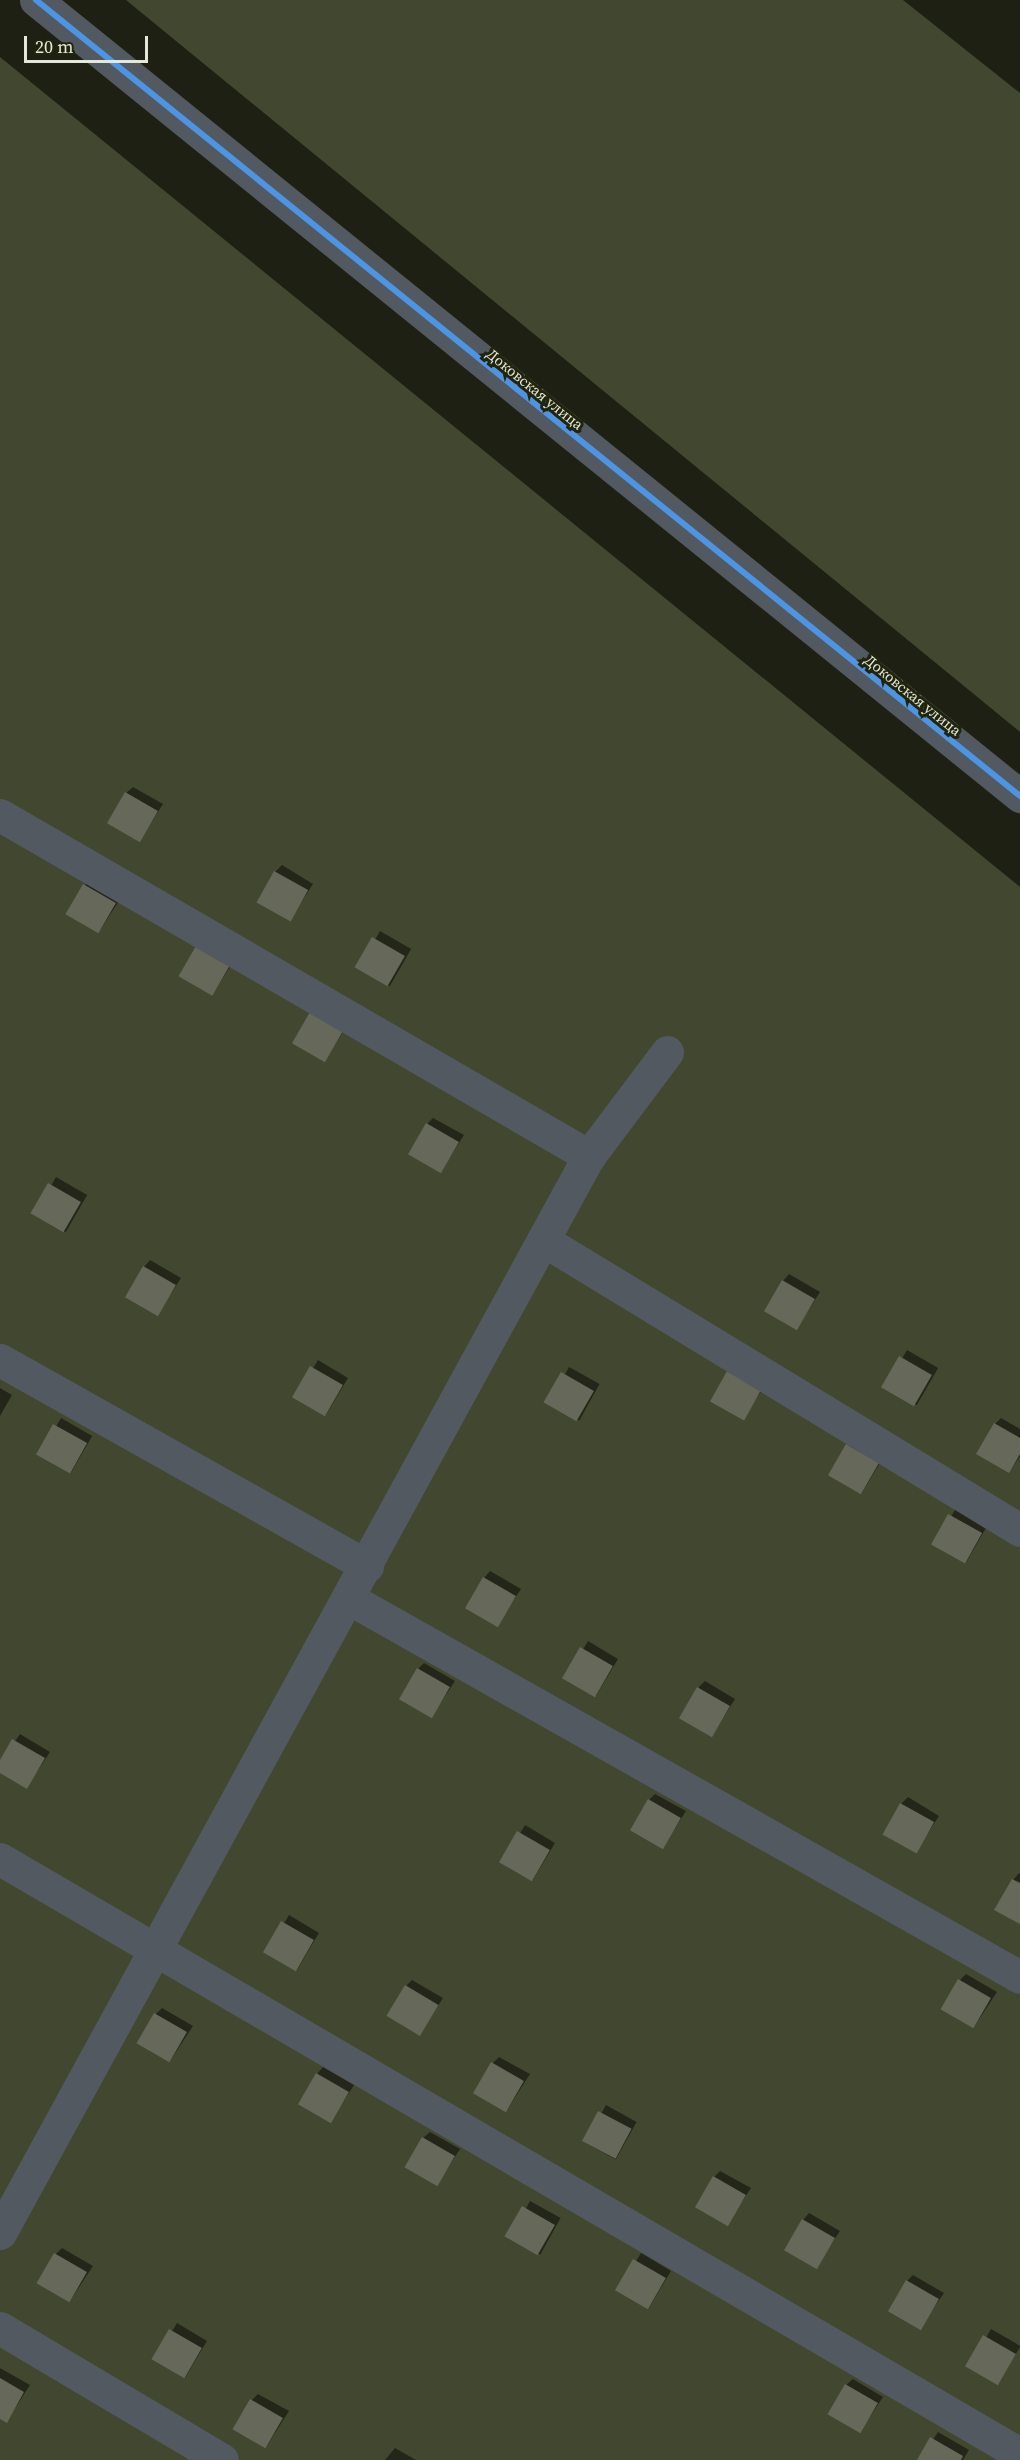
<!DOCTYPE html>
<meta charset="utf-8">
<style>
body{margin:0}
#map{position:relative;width:1020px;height:2460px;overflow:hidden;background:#1e2013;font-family:"Source Serif 4",serif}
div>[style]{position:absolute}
.green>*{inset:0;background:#424830}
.shadow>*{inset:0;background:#0007;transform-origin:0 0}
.building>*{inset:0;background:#66695a;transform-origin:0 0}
.minor>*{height:33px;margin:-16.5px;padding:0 16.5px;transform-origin:16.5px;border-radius:16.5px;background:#525960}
.cycleway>*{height:6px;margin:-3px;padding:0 3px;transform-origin:3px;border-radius:3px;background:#4d94e3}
span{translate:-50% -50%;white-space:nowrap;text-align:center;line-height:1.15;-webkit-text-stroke:6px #21250e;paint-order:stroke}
.street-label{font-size:15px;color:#e4e8d9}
.scale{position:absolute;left:24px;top:36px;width:124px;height:27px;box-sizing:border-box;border:3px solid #e4e8d9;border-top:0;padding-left:8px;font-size:18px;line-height:21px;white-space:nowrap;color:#e4e8d9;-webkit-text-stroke:4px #21250e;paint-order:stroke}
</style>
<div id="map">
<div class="green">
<i style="clip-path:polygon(126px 0,903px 0,1020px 93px,1020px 732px)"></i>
<i style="clip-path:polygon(0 57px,1020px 887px,1020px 2460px,0 2460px)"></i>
</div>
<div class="shadow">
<i style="clip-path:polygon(133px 787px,163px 804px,140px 840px,126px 793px)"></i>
<i style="clip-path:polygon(282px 865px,313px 884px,290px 920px,275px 872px)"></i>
<i style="clip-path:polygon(91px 879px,122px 896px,99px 932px,85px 885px)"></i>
<i style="left:380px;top:931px;width:36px;height:43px;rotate:30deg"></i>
<i style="clip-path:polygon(235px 959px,212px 995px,181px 977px)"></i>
<i style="clip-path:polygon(317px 1006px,348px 1024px,325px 1060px)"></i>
<i style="clip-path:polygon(433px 1118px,464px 1135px,441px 1171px,427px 1124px)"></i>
<i style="left:56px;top:1177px;width:36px;height:43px;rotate:30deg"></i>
<i style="clip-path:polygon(150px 1260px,181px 1278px,158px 1314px,144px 1267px)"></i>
<i style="clip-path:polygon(789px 1274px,820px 1292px,797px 1328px,783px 1281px)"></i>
<i style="left:907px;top:1350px;width:36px;height:43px;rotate:30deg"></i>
<i style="left:318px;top:1360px;width:35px;height:43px;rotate:31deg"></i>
<i style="left:569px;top:1367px;width:35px;height:42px;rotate:29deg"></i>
<i style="clip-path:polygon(766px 1384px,743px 1419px,712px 1401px)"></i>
<i style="clip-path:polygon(0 1388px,12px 1395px,0 1416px)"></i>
<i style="left:61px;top:1418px;width:36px;height:43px;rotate:30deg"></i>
<i style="clip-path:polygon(1001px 1418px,1020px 1429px,1020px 1457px,1009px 1471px,995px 1424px)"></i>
<i style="left:854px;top:1438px;width:35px;height:43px;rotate:31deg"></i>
<i style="left:956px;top:1508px;width:36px;height:43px;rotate:30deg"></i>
<i style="clip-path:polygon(490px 1571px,521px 1589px,497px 1625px,484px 1578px)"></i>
<i style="left:588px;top:1641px;width:35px;height:43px;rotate:31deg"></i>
<i style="clip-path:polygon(424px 1663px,455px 1681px,432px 1716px,418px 1669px)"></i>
<i style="clip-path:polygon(705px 1681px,735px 1699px,712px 1735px,698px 1688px)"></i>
<i style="clip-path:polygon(20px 1734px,50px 1752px,27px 1787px,0 1772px,0 1763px)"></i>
<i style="clip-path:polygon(655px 1794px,686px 1811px,663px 1847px,649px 1800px)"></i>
<i style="clip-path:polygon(908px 1797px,939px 1816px,916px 1851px,901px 1804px)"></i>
<i style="left:525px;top:1825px;width:35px;height:43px;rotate:31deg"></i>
<i style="clip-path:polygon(1019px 1873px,1020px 1874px,1020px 1923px,1013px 1880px)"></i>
<i style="left:289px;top:1915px;width:35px;height:43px;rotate:31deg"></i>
<i style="clip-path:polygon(966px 1974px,997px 1992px,974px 2027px,960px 1980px)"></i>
<i style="clip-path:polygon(412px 1980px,443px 1998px,420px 2033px,406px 1986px)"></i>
<i style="clip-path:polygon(162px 2008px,193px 2026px,170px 2061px,156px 2014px)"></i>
<i style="clip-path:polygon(499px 2057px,530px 2074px,507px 2110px,493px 2063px)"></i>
<i style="clip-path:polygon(323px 2067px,354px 2085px,331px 2121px,317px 2074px)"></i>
<i style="left:606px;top:2105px;width:35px;height:43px;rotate:29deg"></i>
<i style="clip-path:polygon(430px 2132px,460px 2149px,437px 2185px,423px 2138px)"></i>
<i style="clip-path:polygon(720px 2171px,751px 2188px,727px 2224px,714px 2177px)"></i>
<i style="left:530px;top:2201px;width:35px;height:42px;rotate:29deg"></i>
<i style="clip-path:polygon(809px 2213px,840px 2231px,816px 2267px,803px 2220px)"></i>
<i style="clip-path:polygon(62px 2248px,93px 2266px,70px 2301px,56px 2254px)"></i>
<i style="left:641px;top:2253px;width:35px;height:43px;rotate:31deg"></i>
<i style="clip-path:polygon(913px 2275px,944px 2293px,920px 2328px,907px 2281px)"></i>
<i style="left:177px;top:2323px;width:35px;height:43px;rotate:31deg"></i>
<i style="left:991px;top:2329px;width:34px;height:43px;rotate:30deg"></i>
<i style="clip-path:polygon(0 2368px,30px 2385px,7px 2421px,0 2417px)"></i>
<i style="clip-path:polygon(853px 2379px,883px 2397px,860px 2432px,846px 2385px)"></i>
<i style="clip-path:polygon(258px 2394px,289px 2411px,266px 2447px,252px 2400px)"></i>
<i style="clip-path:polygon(938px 2432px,969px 2450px,963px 2460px,919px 2460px)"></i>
<i style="clip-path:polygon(395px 2448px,416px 2460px,385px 2460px)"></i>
</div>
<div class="building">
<i style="left:125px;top:792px;width:38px;height:36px;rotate:30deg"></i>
<i style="left:274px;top:871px;width:39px;height:36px;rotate:29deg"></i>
<i style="left:83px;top:884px;width:38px;height:35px;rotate:30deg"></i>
<i style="left:372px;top:937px;width:38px;height:35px;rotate:30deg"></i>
<i style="left:196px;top:946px;width:39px;height:35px;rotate:30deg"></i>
<i style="left:310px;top:1012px;width:38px;height:36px;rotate:30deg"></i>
<i style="left:426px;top:1123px;width:38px;height:36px;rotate:30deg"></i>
<i style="left:48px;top:1183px;width:38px;height:35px;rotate:30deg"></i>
<i style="left:143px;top:1266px;width:38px;height:36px;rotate:30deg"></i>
<i style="left:782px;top:1280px;width:38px;height:36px;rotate:30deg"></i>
<i style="left:899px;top:1356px;width:38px;height:36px;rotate:30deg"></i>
<i style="left:310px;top:1366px;width:38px;height:36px;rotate:30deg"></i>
<i style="left:727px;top:1371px;width:39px;height:35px;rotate:29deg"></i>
<i style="left:561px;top:1372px;width:38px;height:35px;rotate:30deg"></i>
<i style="clip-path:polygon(994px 1423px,1020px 1438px,1020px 1454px,1009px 1473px,976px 1454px)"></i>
<i style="left:53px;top:1424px;width:39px;height:35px;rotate:29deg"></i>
<i style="left:846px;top:1444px;width:38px;height:36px;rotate:30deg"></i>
<i style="left:948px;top:1514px;width:39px;height:35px;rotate:29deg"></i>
<i style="left:483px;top:1577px;width:38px;height:36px;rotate:30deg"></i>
<i style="left:580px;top:1647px;width:38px;height:36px;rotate:30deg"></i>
<i style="left:417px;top:1668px;width:38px;height:36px;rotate:30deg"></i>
<i style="left:697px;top:1687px;width:38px;height:36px;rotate:30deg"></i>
<i style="clip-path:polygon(12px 1739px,45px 1758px,27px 1789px,0 1773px,0 1760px)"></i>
<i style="left:648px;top:1799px;width:38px;height:36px;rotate:30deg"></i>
<i style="left:900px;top:1803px;width:39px;height:36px;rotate:29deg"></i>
<i style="left:517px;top:1831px;width:38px;height:36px;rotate:30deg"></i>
<i style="clip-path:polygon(1012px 1879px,1020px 1883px,1020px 1924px,994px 1910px)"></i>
<i style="left:281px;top:1921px;width:38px;height:36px;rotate:30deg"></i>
<i style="left:958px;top:1979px;width:38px;height:35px;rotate:30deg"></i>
<i style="left:405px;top:1985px;width:39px;height:36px;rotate:31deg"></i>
<i style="left:154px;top:2013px;width:38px;height:35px;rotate:30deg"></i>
<i style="left:491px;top:2062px;width:38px;height:36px;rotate:30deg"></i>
<i style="left:316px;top:2073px;width:38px;height:36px;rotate:30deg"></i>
<i style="left:598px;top:2111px;width:38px;height:34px;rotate:28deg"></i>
<i style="left:422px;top:2137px;width:38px;height:35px;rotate:30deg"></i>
<i style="left:713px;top:2176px;width:38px;height:36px;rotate:30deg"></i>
<i style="left:522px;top:2206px;width:38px;height:35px;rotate:30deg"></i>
<i style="left:802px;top:2219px;width:38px;height:36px;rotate:30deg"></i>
<i style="left:54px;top:2253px;width:38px;height:35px;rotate:30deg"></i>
<i style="left:633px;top:2259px;width:38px;height:36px;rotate:30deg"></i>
<i style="left:906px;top:2280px;width:38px;height:36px;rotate:30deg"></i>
<i style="left:169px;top:2329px;width:38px;height:35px;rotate:30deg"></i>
<i style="left:983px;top:2335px;width:38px;height:36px;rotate:30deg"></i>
<i style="clip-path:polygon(0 2378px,24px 2392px,7px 2423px,0 2419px)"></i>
<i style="left:845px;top:2384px;width:38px;height:35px;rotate:30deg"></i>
<i style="left:250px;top:2399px;width:38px;height:35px;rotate:30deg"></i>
<i style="clip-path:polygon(930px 2437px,963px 2456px,961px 2460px,917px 2460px)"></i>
</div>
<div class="minor">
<i style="left:36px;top:0;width:1266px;rotate:38.97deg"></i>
<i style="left:0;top:815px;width:681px;rotate:30.07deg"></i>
<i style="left:543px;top:1240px;width:558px;rotate:31.3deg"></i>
<i style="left:0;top:1360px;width:421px;rotate:29.3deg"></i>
<i style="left:350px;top:1599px;width:769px;rotate:29.43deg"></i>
<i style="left:0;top:1859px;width:1181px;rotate:30.26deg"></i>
<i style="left:0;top:2233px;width:1228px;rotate:-61.33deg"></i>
<i style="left:589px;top:1156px;width:130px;rotate:-53.1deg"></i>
<i style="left:0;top:2328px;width:258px;rotate:30.7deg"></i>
</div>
<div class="cycleway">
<i style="left:36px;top:0;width:1266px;rotate:38.97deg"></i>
</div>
<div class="street-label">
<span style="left:535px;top:389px;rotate:39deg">Доковская улица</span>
<span style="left:913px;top:695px;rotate:39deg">Доковская улица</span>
</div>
<div class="scale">20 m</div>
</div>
